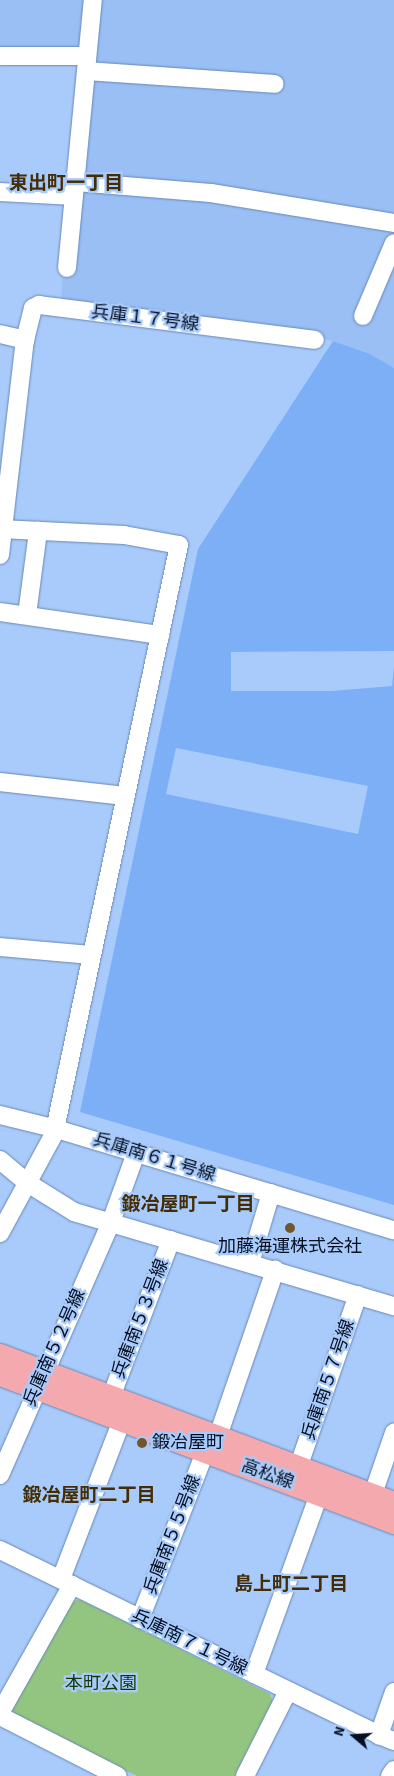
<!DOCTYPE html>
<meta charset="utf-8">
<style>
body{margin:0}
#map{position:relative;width:394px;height:1776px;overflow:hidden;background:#a9cbfb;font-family:"Source Sans 3","Noto Sans JP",sans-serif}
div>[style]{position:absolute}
.built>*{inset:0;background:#99bff5}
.green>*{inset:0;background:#93c580}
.water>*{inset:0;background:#7daff6}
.roads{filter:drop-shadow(0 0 1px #6988b6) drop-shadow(0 0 1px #6988b6)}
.minor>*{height:18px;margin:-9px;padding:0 9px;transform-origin:9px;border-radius:9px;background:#fff}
.major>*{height:21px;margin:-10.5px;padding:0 10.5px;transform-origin:10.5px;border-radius:10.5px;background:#f4a9af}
.dots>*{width:14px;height:14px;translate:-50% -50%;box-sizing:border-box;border:2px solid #a9cbfb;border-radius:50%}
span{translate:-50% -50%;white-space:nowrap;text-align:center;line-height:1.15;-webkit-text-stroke:4.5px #a9cbfb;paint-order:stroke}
.street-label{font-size:18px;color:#050f20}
.poi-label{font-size:18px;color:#050f20}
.left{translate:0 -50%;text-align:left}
.park-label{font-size:18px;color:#153703}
.neighbourhood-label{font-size:19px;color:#432d07;font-weight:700}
.north{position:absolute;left:329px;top:1711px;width:50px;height:50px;-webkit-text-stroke:4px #a9cbfb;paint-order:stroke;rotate:288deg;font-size:14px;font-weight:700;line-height:20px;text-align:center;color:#050f20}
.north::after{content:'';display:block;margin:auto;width:18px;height:22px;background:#050f20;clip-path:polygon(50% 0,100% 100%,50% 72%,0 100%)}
</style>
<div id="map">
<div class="built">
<i style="clip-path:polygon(0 0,394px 0,394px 368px,370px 354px,333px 341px,198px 315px,61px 301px,78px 49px,0 49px)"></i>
</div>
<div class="green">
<i style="clip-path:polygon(81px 1600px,270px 1694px,273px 1702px,235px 1776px,137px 1776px,14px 1716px,10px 1705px,71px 1601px)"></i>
</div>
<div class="water">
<i style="clip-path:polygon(evenodd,333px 341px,370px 354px,394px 368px,394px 651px,231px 652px,231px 691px,332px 691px,392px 686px,394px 666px,394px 1205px,80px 1112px,198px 549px,333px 341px,176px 748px,368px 786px,358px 834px,166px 794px,176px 748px)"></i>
</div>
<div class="roads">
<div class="minor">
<i style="left:0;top:56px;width:87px"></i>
<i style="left:86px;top:71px;width:189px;rotate:3.9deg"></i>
<i style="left:76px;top:182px;width:135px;rotate:4.7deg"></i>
<i style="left:211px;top:193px;width:185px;rotate:9.3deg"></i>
<i style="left:0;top:192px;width:74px;rotate:3.1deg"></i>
<i style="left:67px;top:268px;width:269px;rotate:-84.5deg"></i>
<i style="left:363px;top:316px;width:79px;rotate:-67deg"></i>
<i style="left:0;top:334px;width:26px;rotate:13deg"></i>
<i style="left:0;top:529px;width:124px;rotate:2.8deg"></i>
<i style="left:124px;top:535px;width:56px;rotate:10.3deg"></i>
<i style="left:179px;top:545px;width:602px;rotate:101.98deg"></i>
<i style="left:54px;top:1134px;width:113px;rotate:118.6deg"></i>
<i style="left:0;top:555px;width:216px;rotate:-83.4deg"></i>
<i style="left:25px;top:340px;width:33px;rotate:-76deg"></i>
<i style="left:33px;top:308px;width:7px;rotate:-27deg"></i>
<i style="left:39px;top:305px;width:278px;rotate:7.2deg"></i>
<i style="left:0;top:612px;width:162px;rotate:8.2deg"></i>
<i style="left:27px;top:615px;width:85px;rotate:-82.5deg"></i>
<i style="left:0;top:782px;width:126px;rotate:6.4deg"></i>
<i style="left:0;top:947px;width:91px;rotate:5deg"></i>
<i style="left:0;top:1115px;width:55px;rotate:13.8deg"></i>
<i style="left:53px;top:1128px;width:356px;rotate:16.7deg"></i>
<i style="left:0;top:1160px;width:34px;rotate:40deg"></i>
<i style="left:26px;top:1182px;width:57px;rotate:32deg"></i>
<i style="left:74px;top:1212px;width:334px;rotate:16.4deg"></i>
<i style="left:250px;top:1263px;width:73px;rotate:-73.3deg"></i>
<i style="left:111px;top:1397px;width:168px;rotate:-69.1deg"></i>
<i style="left:218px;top:1436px;width:176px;rotate:-71deg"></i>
<i style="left:299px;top:1465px;width:180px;rotate:-70.9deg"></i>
<i style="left:0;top:1475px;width:276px;rotate:-66.3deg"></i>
<i style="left:111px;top:1222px;width:73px;rotate:-70.1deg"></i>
<i style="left:373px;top:1494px;width:65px;rotate:-71deg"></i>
<i style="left:0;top:1550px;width:422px;rotate:26deg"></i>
<i style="left:61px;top:1579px;width:170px;rotate:-69deg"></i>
<i style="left:140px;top:1619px;width:179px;rotate:-68.7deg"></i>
<i style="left:254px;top:1674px;width:191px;rotate:-70.1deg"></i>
<i style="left:394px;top:1692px;width:46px;rotate:109.2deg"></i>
<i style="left:379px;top:1735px;width:16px;rotate:22deg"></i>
<i style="left:0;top:1713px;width:147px;rotate:-60.6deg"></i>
<i style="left:0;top:1716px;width:132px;rotate:27deg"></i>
<i style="left:245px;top:1776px;width:95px;rotate:-63.2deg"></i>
<i style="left:390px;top:1776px;width:7px;rotate:-56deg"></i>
</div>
<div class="major">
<i style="left:0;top:1354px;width:421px;rotate:20.6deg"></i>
<i style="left:0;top:1375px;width:421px;rotate:20.6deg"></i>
</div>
</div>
<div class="dots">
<i style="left:290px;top:1228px;background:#725629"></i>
<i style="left:142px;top:1443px;background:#725629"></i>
</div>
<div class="street-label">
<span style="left:145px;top:319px;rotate:7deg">兵庫１７号線</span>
<span style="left:154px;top:1158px;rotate:17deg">兵庫南６１号線</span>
<span style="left:141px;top:1319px;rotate:-69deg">兵庫南５３号線</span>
<span style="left:55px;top:1348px;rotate:-66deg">兵庫南５２号線</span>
<span style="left:329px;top:1380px;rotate:-71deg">兵庫南５７号線</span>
<span style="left:267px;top:1475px;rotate:20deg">高松線</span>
<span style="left:173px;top:1535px;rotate:-69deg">兵庫南５５号線</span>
<span style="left:189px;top:1643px;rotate:26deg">兵庫南７１号線</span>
</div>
<div class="poi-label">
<span style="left:290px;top:1247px">加藤海運株式会社</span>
<span class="left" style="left:152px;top:1443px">鍛冶屋町</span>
</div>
<div class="park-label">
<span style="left:101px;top:1684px">本町公園</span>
</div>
<div class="neighbourhood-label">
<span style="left:66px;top:184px">東出町一丁目</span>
<span style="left:188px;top:1205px">鍛冶屋町一丁目</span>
<span style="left:89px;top:1496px">鍛冶屋町二丁目</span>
<span style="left:291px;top:1585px">島上町二丁目</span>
</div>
<div class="north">N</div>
</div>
